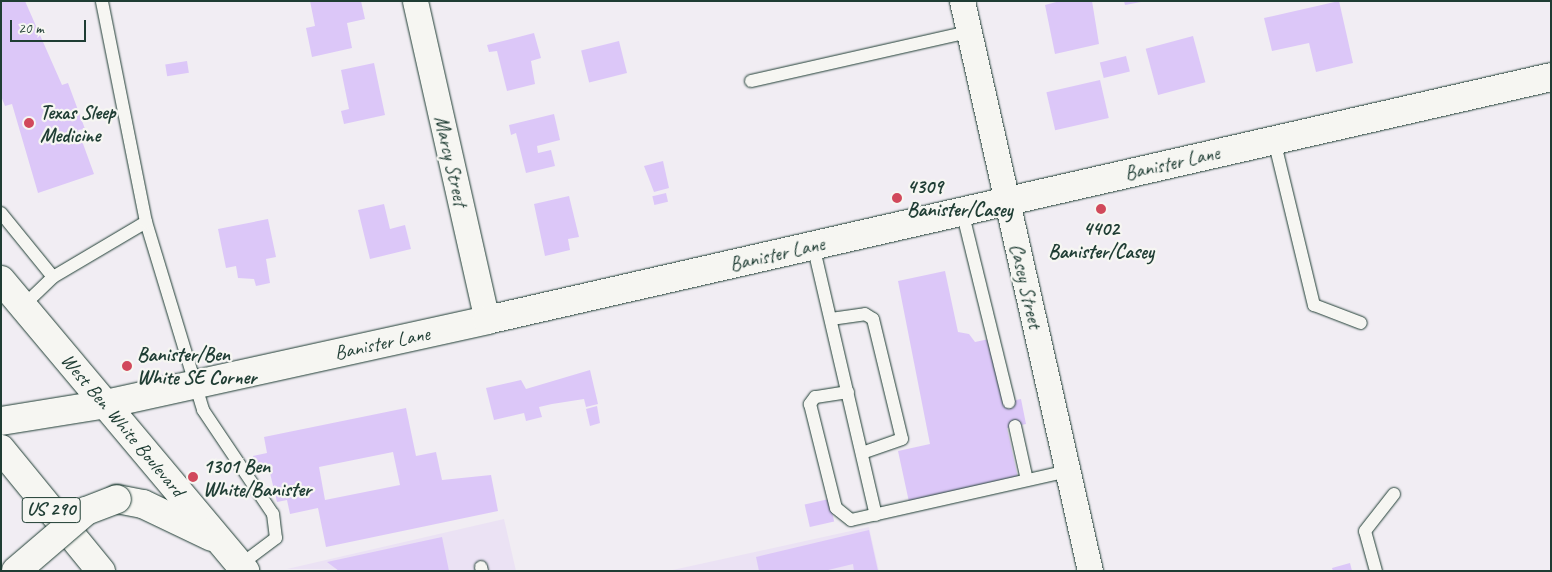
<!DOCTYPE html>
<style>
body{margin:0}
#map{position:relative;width:1552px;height:572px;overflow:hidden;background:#f1edf3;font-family:Caveat,sans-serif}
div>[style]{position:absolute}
.built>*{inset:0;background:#ebe2f4}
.building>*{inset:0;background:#dcc7f8;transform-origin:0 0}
.roads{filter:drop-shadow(0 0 1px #1f3d34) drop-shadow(0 0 1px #1f3d34)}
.service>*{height:12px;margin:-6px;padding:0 6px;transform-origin:6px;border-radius:6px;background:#f6f6f2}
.minor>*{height:25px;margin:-12.5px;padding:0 12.5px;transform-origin:12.5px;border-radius:12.5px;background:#f6f6f2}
.tertiary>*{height:28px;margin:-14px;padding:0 14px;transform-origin:14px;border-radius:14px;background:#f6f6f2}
.secondary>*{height:28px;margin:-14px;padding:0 14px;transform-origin:14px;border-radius:14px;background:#f6f6f2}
.motorway>*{height:28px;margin:-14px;padding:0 14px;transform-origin:14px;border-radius:14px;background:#f6f6f2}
.bridges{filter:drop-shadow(0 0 1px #1f3d34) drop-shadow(0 0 1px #1f3d34)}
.secondary-bridge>*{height:28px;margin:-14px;padding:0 14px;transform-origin:14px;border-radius:14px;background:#f6f6f2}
.dots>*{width:14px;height:14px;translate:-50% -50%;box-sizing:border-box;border:2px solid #f6f6f2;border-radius:50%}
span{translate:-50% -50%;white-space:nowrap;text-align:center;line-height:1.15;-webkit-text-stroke:4.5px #f6f6f2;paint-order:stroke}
.shield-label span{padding:1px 4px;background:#f6f6f2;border:1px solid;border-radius:4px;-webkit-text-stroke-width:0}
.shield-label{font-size:19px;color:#1f3d34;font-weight:700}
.poi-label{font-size:20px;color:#1f3d34;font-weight:700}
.left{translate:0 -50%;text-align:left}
.street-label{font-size:20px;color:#1f3d34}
.frame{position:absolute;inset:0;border:2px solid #1f3d34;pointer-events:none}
.scale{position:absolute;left:10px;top:20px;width:76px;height:22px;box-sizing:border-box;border:2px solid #1f3d34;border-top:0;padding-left:6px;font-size:15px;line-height:18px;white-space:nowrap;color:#1f3d34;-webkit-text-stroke:4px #f6f6f2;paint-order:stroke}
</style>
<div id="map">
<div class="built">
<i style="clip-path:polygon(504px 519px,516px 571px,287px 569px)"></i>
<i style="clip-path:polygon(869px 527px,879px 571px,668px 571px)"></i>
</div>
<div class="building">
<i style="clip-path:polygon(1px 1px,25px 1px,62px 85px,68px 83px,85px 129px,78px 130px,94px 174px,38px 193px,12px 104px,5px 106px,1px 96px)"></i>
<i style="clip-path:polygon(310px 1px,361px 1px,365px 19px,347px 23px,352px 48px,312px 57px,306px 28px,315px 26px)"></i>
<i style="clip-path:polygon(1060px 1px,1092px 1px,1099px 44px,1055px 54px,1045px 5px)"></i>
<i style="clip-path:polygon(1124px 1px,1141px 1px,1141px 2px,1125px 5px)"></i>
<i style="clip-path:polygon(1339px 1px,1353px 63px,1316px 72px,1309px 43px,1272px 51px,1264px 18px)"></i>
<i style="clip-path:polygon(534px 33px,541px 58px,531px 61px,535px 84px,507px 91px,497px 51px,489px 52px,487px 45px)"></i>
<i style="left:1193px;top:36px;width:48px;height:49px;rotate:75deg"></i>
<i style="left:619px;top:41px;width:33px;height:39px;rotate:76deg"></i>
<i style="left:1126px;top:56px;width:16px;height:27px;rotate:76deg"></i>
<i style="left:187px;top:61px;width:12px;height:22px;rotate:81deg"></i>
<i style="clip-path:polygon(374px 63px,385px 115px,344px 124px,341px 111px,349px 109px,341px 70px)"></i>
<i style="left:1100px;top:80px;width:39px;height:55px;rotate:77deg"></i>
<i style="clip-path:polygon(554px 114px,560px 140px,537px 146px,538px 153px,551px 150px,555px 166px,526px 173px,516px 133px,511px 135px,509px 125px)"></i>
<i style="clip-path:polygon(663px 161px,669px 188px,654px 192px,644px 166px)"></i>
<i style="left:666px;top:193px;width:9px;height:14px;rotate:77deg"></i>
<i style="clip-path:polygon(569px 196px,579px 237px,568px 239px,570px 250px,545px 256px,534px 204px)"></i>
<i style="clip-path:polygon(384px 204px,390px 229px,405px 225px,411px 249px,370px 259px,358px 210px)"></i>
<i style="clip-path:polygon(268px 219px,276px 257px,266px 259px,270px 283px,256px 286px,254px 279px,238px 278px,236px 266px,226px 268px,218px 229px)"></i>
<i style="clip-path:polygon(945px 271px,958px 332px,969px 334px,975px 342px,989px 339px,1003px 403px,1021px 399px,1026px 424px,1007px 428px,1018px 478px,909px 502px,898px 451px,930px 444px,898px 281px)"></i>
<i style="clip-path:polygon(590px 370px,598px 404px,586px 407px,584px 399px,552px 404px,539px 407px,542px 417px,526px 421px,524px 413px,494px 420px,486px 388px,521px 380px,526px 389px)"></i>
<i style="clip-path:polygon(597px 406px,600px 423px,590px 426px,586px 409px)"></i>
<i style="clip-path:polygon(evenodd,406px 408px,416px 456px,436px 452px,442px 480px,491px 475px,498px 511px,326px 547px,318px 508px,290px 514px,287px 500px,277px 502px,269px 469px,256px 472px,253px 456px,267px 453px,264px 437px,406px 408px,393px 452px,400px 485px,325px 500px,319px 467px,393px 452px)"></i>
<i style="left:829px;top:499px;width:23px;height:25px;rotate:77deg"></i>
<i style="clip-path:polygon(869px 530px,878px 571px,854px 571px,853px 564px,824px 571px,759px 571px,756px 557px)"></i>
<i style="clip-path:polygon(442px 537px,449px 571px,339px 571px,327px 562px)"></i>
<i style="clip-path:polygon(1350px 563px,1352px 571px,1333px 571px,1332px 568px)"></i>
</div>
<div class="roads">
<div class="service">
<i style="left:751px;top:81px;width:223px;rotate:-12.7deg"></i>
<i style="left:1274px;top:140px;width:170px;rotate:76.4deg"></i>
<i style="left:1314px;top:305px;width:50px;rotate:21deg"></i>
<i style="left:962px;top:211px;width:197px;rotate:76.2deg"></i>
<i style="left:1px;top:213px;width:82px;rotate:50.9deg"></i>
<i style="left:146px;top:222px;width:196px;rotate:73.1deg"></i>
<i style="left:203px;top:410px;width:125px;rotate:56.1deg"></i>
<i style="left:273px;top:514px;width:24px;rotate:83deg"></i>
<i style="left:276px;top:538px;width:45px;rotate:143.1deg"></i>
<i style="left:813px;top:245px;width:277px;rotate:76.9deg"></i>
<i style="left:23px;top:306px;width:42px;rotate:-44deg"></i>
<i style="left:53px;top:277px;width:108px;rotate:-30.6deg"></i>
<i style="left:146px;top:222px;width:225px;rotate:-101.3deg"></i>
<i style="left:831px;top:319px;width:34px;rotate:-8deg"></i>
<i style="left:865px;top:314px;width:9px;rotate:32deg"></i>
<i style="left:873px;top:319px;width:123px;rotate:76.4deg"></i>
<i style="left:902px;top:439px;width:42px;rotate:160.7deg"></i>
<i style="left:848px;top:392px;width:33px;rotate:171deg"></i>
<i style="left:815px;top:397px;width:9px;rotate:126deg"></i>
<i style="left:810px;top:404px;width:107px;rotate:76deg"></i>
<i style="left:836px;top:508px;width:19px;rotate:39deg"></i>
<i style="left:851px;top:520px;width:222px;rotate:-12.7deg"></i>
<i style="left:1015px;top:426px;width:55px;rotate:77.5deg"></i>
<i style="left:481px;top:567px;width:4px;rotate:76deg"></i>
<i style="left:1376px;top:571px;width:41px;rotate:-105.4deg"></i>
<i style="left:1365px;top:531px;width:47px;rotate:-51.9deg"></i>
</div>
<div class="minor">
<i style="left:415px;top:1px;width:327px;rotate:77.3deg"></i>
<i style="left:962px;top:1px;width:584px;rotate:77.34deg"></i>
</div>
<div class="tertiary">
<i style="left:1px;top:421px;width:106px;rotate:-9.2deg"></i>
<i style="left:106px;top:404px;width:390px;rotate:-12.4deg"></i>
<i style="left:487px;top:320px;width:1091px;rotate:-12.86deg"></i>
</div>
<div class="secondary">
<i style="left:1px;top:280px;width:380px;rotate:50deg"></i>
<i style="left:117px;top:499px;width:26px;rotate:11deg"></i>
<i style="left:143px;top:504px;width:76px;rotate:25.6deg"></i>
</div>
<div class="motorway">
<i style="left:1px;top:449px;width:158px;rotate:50.7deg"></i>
</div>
</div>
<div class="bridges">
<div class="secondary-bridge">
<i style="left:16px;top:571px;width:92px;rotate:-40.6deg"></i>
<i style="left:86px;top:511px;width:33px;rotate:-21deg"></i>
</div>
</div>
<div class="dots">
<i style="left:29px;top:123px;background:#d1495b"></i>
<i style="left:897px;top:198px;background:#d1495b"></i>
<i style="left:1101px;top:209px;background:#d1495b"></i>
<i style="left:127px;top:366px;background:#d1495b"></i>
<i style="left:193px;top:477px;background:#d1495b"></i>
</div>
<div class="shield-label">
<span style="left:51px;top:510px">US 290</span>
</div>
<div class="poi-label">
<span class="left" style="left:40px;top:124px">Texas Sleep<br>Medicine</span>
<span class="left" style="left:907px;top:198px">4309<br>Banister/Casey</span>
<span style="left:1101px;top:240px">4402<br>Banister/Casey</span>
<span class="left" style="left:137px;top:366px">Banister/Ben<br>White SE Corner</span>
<span class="left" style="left:203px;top:478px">1301 Ben<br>White/Banister</span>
</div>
<div class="street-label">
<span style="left:451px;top:161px;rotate:77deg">Marcy Street</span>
<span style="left:1172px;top:163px;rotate:-13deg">Banister Lane</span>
<span style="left:777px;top:254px;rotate:-13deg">Banister Lane</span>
<span style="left:1026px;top:286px;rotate:77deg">Casey Street</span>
<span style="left:382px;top:343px;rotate:-12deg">Banister Lane</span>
<span style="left:123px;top:425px;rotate:50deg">West Ben White Boulevard</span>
</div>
<div class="frame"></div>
<div class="scale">20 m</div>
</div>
